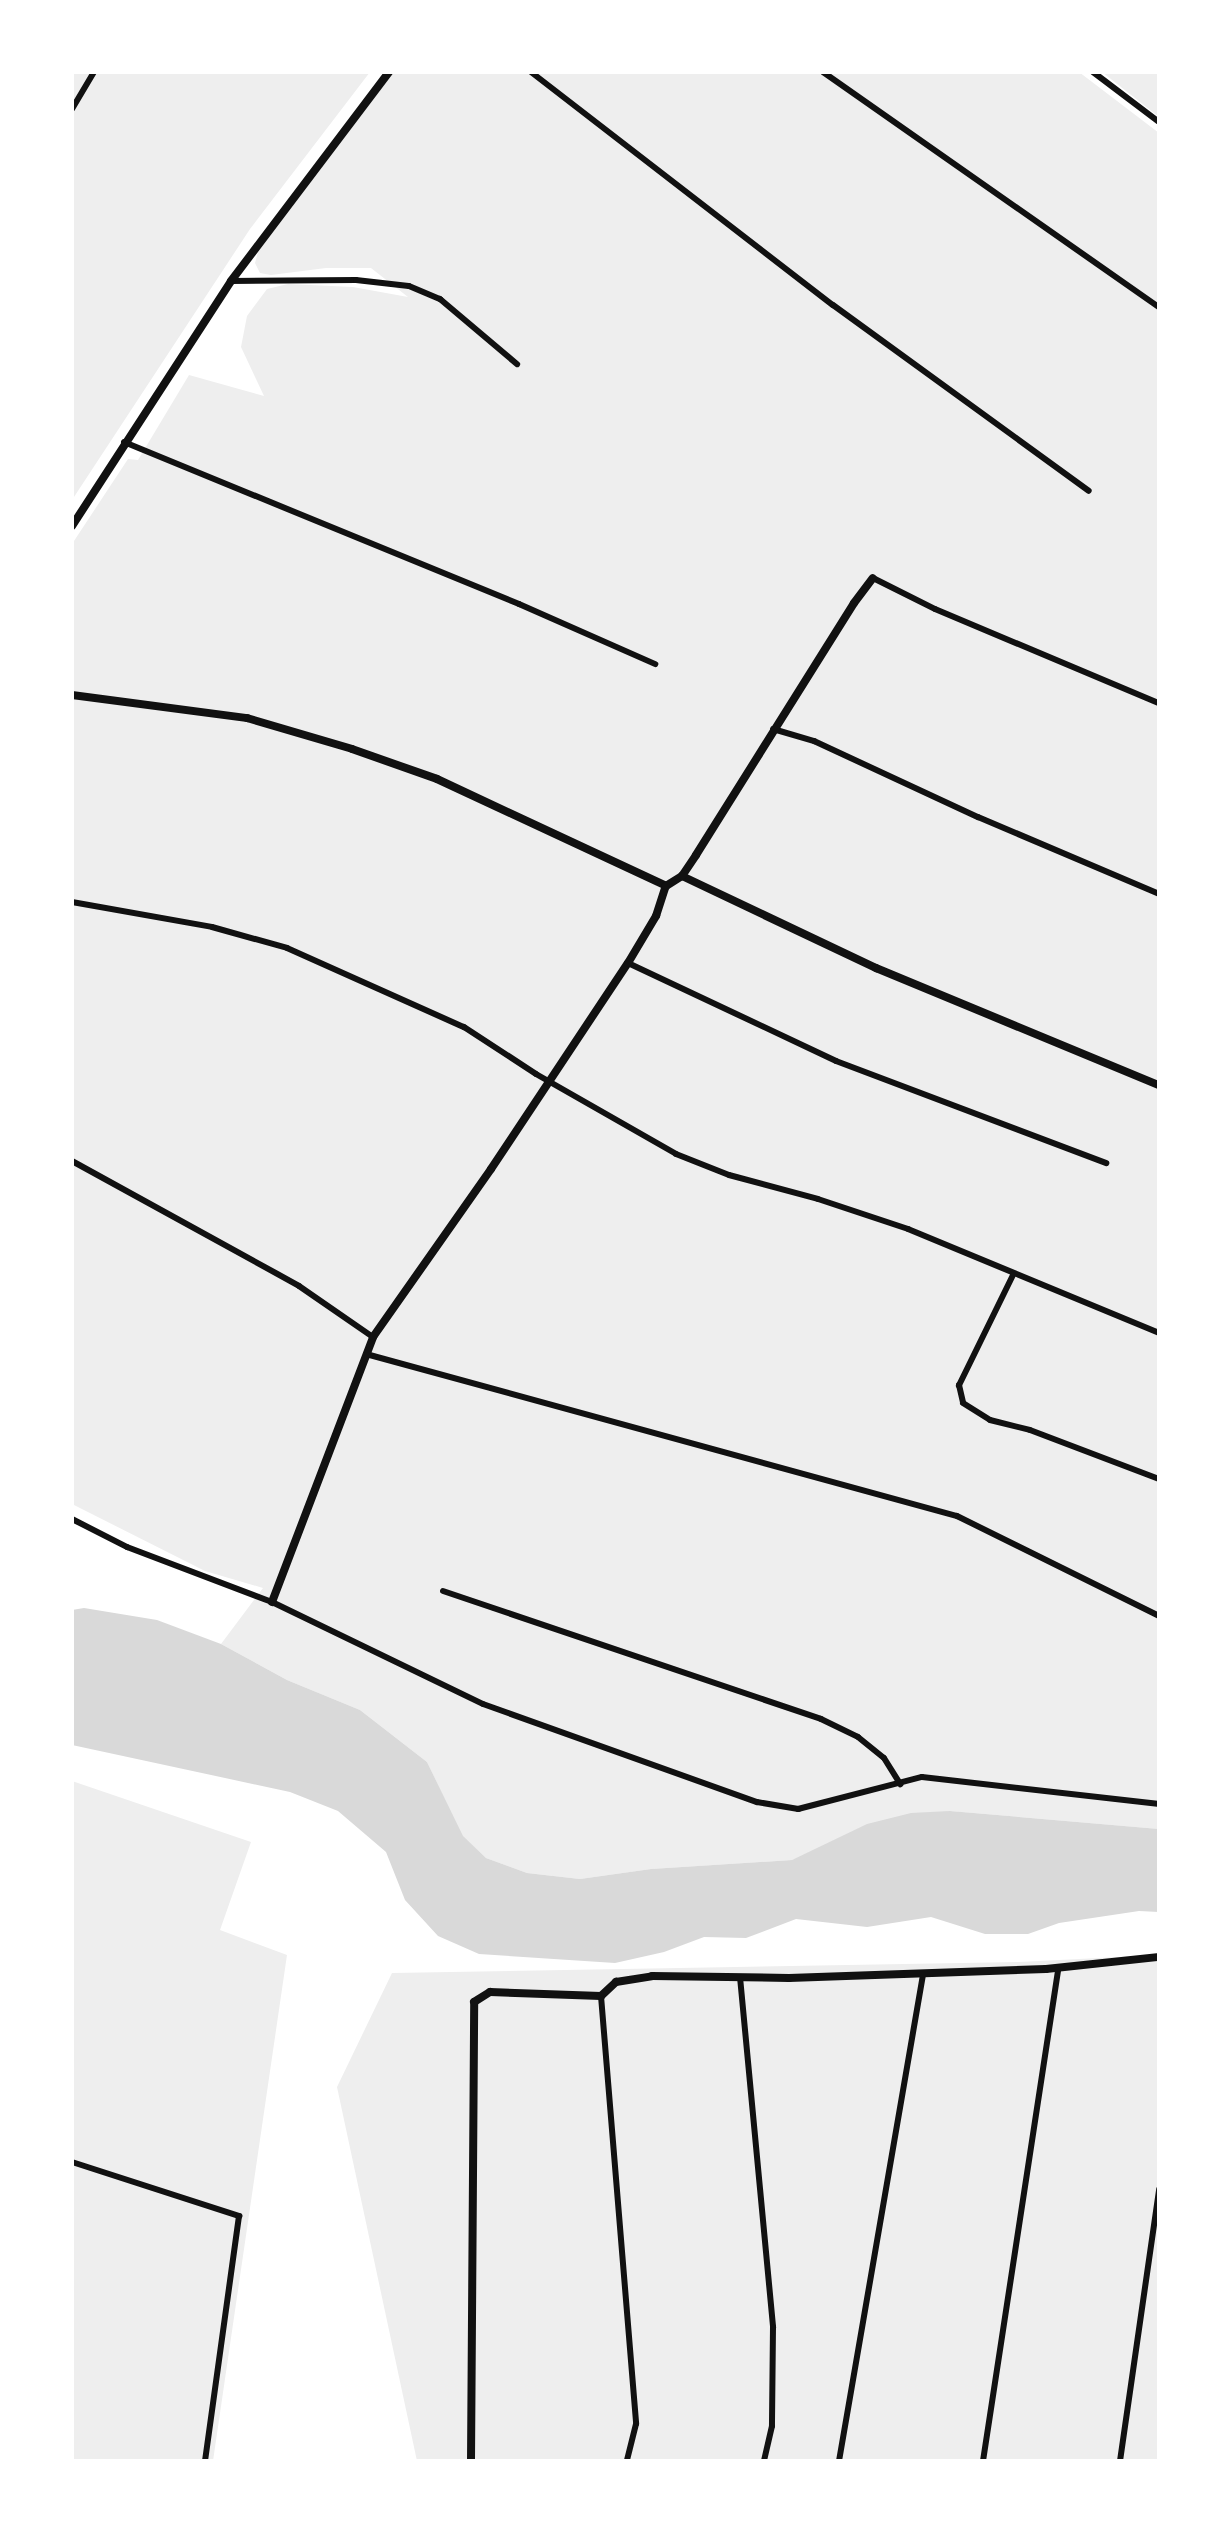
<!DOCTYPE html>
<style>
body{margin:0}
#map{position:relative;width:1231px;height:2533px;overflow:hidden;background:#fff;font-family:"DejaVu Sans",sans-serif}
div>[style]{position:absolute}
.green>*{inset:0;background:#eee}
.water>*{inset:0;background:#d9d9d9}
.service>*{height:6px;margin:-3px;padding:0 3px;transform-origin:3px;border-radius:3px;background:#111}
.minor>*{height:8px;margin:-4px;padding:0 4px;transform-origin:4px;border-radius:4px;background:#111}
span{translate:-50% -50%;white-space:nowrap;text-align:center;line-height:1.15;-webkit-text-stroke:8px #fff;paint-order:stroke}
.frame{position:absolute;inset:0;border:74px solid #fff;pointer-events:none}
</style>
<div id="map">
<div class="green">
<i style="clip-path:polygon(72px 72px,370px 72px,250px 229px,72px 500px)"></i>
<i style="clip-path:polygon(394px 72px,1079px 72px,1159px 133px,1159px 1829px,950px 1811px,792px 1860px,651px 1869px,580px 1879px,527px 1873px,486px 1858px,462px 1836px,427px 1762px,360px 1710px,287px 1680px,221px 1644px,263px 1588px,205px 1571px,72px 1504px,72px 544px,128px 459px,138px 460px,189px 375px,264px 396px,241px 347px,247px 316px,267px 289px,288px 284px,353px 287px,408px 297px,371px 268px,326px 268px,271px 275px,260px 273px,255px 263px,258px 252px)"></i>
<i style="clip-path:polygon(1102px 72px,1159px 72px,1159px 117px)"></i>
<i style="clip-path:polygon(72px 1781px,251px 1842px,220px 1930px,287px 1955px,213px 2461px,72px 2461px)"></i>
<i style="clip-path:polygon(1159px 1955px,1159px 2461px,417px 2461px,337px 2087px,392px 1973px,1019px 1962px)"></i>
</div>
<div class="water">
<i style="clip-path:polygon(84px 1608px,157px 1620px,221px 1644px,287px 1680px,360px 1710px,427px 1762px,463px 1836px,486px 1858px,527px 1873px,580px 1879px,651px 1869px,792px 1860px,867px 1824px,911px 1813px,950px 1811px,1159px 1829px,1159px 1912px,1139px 1911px,1059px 1923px,1028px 1934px,985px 1934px,931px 1917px,867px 1927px,796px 1919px,746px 1938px,704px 1937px,664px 1952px,615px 1963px,479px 1954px,438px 1936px,405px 1900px,386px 1852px,338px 1811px,290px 1792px,72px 1745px,72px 1610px)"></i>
</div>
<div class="service">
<i style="left:531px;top:72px;width:381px;rotate:37.7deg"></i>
<i style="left:833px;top:305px;width:316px;rotate:36deg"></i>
<i style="left:823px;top:72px;width:410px;rotate:35deg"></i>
<i style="left:1093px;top:72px;width:83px;rotate:37.1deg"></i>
<i style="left:72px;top:109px;width:43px;rotate:-59.3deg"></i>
<i style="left:231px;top:281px;width:125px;rotate:-0.5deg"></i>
<i style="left:356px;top:280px;width:53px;rotate:6.5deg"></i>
<i style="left:409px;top:286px;width:34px;rotate:23deg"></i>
<i style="left:440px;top:299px;width:101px;rotate:40.2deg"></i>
<i style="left:124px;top:442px;width:427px;rotate:22.3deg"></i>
<i style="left:519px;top:604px;width:149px;rotate:23.8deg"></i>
<i style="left:873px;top:578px;width:69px;rotate:26.6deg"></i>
<i style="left:935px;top:609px;width:243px;rotate:22.8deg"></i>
<i style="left:773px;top:729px;width:43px;rotate:16.3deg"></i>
<i style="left:814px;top:741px;width:181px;rotate:24.9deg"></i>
<i style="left:978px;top:817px;width:197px;rotate:23deg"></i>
<i style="left:72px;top:902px;width:142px;rotate:10.1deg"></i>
<i style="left:212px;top:927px;width:78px;rotate:15.6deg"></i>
<i style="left:287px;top:948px;width:194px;rotate:24.1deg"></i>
<i style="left:464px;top:1027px;width:86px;rotate:33.1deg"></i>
<i style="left:536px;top:1074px;width:161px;rotate:29.7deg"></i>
<i style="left:676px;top:1154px;width:57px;rotate:21.6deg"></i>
<i style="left:729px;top:1175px;width:92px;rotate:15.1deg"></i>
<i style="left:818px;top:1199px;width:95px;rotate:18.4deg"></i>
<i style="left:908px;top:1229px;width:272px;rotate:22.5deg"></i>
<i style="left:628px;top:963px;width:230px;rotate:25.2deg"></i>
<i style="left:836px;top:1061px;width:289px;rotate:20.7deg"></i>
<i style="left:72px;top:1161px;width:259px;rotate:28.8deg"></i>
<i style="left:299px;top:1286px;width:90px;rotate:34.6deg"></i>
<i style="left:1013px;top:1275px;width:123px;rotate:116.1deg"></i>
<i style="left:959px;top:1385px;width:18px;rotate:77deg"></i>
<i style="left:963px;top:1403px;width:32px;rotate:32deg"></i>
<i style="left:990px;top:1420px;width:41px;rotate:14deg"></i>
<i style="left:1030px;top:1430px;width:138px;rotate:20.8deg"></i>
<i style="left:366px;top:1354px;width:613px;rotate:15.33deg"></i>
<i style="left:957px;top:1516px;width:225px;rotate:26.3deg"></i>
<i style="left:72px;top:1519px;width:62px;rotate:27deg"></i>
<i style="left:127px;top:1547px;width:155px;rotate:20.8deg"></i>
<i style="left:272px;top:1602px;width:234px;rotate:25.8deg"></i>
<i style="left:483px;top:1704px;width:291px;rotate:19.7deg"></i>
<i style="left:757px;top:1802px;width:42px;rotate:9.7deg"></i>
<i style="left:798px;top:1809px;width:128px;rotate:-14.5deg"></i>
<i style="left:922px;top:1777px;width:239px;rotate:6.5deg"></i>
<i style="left:443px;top:1591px;width:399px;rotate:18.7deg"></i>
<i style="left:821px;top:1719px;width:41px;rotate:25.9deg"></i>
<i style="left:858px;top:1737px;width:33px;rotate:39deg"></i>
<i style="left:884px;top:1758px;width:31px;rotate:58deg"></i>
<i style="left:740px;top:1977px;width:352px;rotate:84.6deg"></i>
<i style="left:773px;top:2327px;width:99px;rotate:90.6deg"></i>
<i style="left:772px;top:2426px;width:36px;rotate:103deg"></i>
<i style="left:601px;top:1996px;width:429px;rotate:85.3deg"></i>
<i style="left:636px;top:2424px;width:38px;rotate:104deg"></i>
<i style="left:72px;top:2162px;width:176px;rotate:17.9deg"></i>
<i style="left:239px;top:2216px;width:247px;rotate:97.9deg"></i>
<i style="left:839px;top:2461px;width:495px;rotate:-80.2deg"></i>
<i style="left:983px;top:2461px;width:499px;rotate:-81.3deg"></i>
<i style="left:1120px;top:2461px;width:275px;rotate:-81.8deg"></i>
</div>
<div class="minor">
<i style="left:72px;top:526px;width:292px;rotate:-57deg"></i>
<i style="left:231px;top:281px;width:262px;rotate:-52.9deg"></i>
<i style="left:72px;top:695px;width:177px;rotate:7.5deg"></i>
<i style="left:247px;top:718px;width:109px;rotate:16.4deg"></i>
<i style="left:352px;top:749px;width:90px;rotate:19.4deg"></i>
<i style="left:437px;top:779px;width:253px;rotate:25deg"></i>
<i style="left:682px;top:876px;width:215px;rotate:25.4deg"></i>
<i style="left:876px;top:968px;width:306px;rotate:22.5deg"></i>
<i style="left:272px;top:1602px;width:284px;rotate:-69.1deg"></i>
<i style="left:373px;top:1337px;width:205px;rotate:-54.9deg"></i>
<i style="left:491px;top:1169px;width:247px;rotate:-56.4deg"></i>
<i style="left:628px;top:963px;width:55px;rotate:-59.2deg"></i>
<i style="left:656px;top:916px;width:32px;rotate:-72deg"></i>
<i style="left:666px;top:886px;width:19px;rotate:-32deg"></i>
<i style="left:682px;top:876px;width:25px;rotate:-56deg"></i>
<i style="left:696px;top:855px;width:297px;rotate:-57.9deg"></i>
<i style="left:854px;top:603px;width:31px;rotate:-53deg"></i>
<i style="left:471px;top:2461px;width:459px;rotate:-89.6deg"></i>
<i style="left:474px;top:2002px;width:19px;rotate:-32deg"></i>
<i style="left:490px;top:1992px;width:111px;rotate:2.1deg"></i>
<i style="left:601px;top:1996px;width:21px;rotate:-43deg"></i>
<i style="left:616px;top:1982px;width:36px;rotate:-9deg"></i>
<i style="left:652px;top:1976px;width:137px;rotate:0.8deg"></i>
<i style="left:789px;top:1978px;width:257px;rotate:-2deg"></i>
<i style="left:1046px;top:1969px;width:114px;rotate:-6.1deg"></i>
</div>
<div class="frame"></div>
</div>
